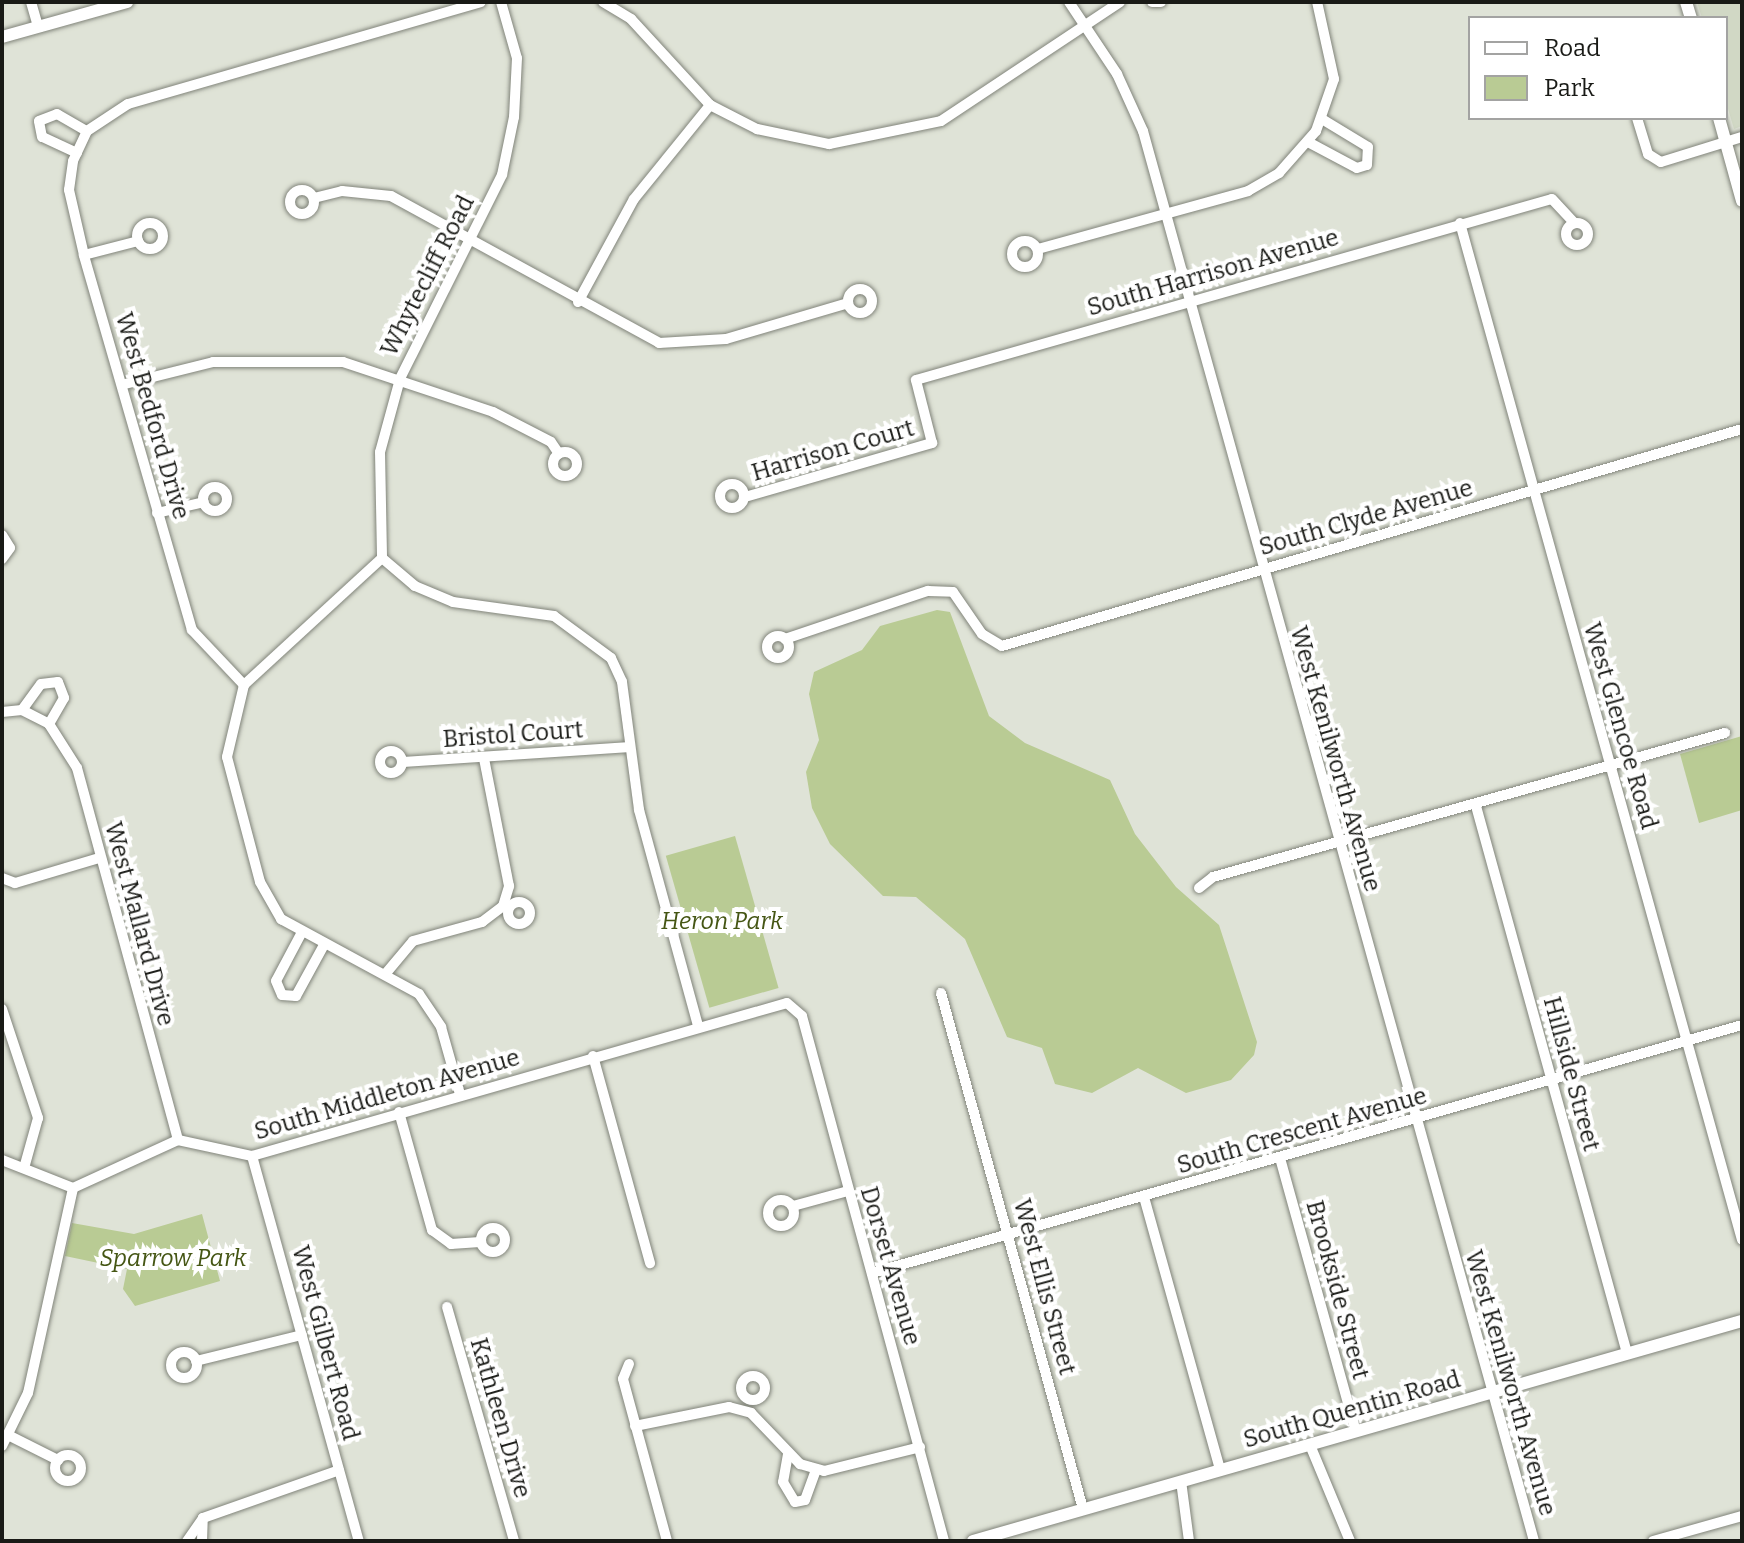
<!DOCTYPE html>
<style>
body{margin:0}
#map{position:relative;width:1744px;height:1543px;overflow:hidden;background:#dfe3d7;font-family:Bitter,serif}
div>[style]{position:absolute}
.built>*{inset:0;background:#d1d8c5}
.green>*{inset:0;background:#b9cb94;transform-origin:0 0}
.roads{filter:drop-shadow(0 0 2px #81847a) drop-shadow(0 0 2px #81847a)}
.minor>*{height:10px;margin:-5px;padding:0 5px;transform-origin:5px;border-radius:5px;background:#fff}
.minor>.ring{margin:-5px;padding:0;box-sizing:content-box;background:none;border:10px solid #fff;border-radius:50%}
.major>*{height:12px;margin:-6px;padding:0 6px;transform-origin:6px;border-radius:6px;background:#fff}
span{translate:-50% -50%;white-space:nowrap;text-align:center;line-height:1.15;-webkit-text-stroke:8px #fff;paint-order:stroke}
.street-label{font-size:24px;color:#191a16}
.park-label{font-size:24px;color:#455614;font-style:italic}
.frame{position:absolute;inset:0;border:4px solid #191a16;pointer-events:none}
.legend{position:absolute;left:1468px;top:16px;width:260px;height:104px;box-sizing:border-box;background:#fff;border:2px solid #a3a3a2;margin:0;padding:10px 14px;list-style:none;font-size:24px;color:#191a16}
.legend li{display:flex;align-items:center;gap:16px;height:40px}
.legend b{width:40px;border:2px solid #a3a3a2}
</style>
<div id="map">
<div class="built">
<i style="clip-path:polygon(1697px 2px,1742px 2px,1742px 126px,1734px 129px,1726px 102px,1726px 18px,1702px 18px)"></i>
</div>
<div class="green">
<i style="clip-path:polygon(937px 610px,950px 612px,989px 716px,1025px 743px,1110px 780px,1135px 834px,1176px 887px,1219px 925px,1257px 1042px,1254px 1055px,1231px 1080px,1186px 1093px,1138px 1068px,1092px 1093px,1055px 1084px,1042px 1048px,1007px 1037px,965px 939px,916px 897px,883px 896px,830px 844px,812px 808px,806px 772px,819px 740px,809px 694px,814px 672px,862px 650px,880px 626px)"></i>
<i style="clip-path:polygon(1742px 736px,1742px 810px,1699px 823px,1680px 754px)"></i>
<i style="left:735px;top:836px;width:158px;height:72px;rotate:74deg"></i>
<i style="clip-path:polygon(202px 1214px,220px 1281px,135px 1306px,123px 1289px,127px 1269px,65px 1256px,72px 1223px,134px 1234px)"></i>
</div>
<div class="roads">
<div class="minor">
<i style="left:31px;top:2px;width:26px;rotate:74deg"></i>
<i style="left:501px;top:2px;width:58px;rotate:74.1deg"></i>
<i style="left:517px;top:58px;width:59px;rotate:92.9deg"></i>
<i style="left:514px;top:117px;width:59px;rotate:101.7deg"></i>
<i style="left:502px;top:175px;width:228px;rotate:116.6deg"></i>
<i style="left:400px;top:379px;width:76px;rotate:105.3deg"></i>
<i style="left:380px;top:452px;width:106px;rotate:88.9deg"></i>
<i style="left:382px;top:558px;width:43px;rotate:40.3deg"></i>
<i style="left:415px;top:586px;width:41px;rotate:22.8deg"></i>
<i style="left:453px;top:602px;width:102px;rotate:7.9deg"></i>
<i style="left:554px;top:616px;width:71px;rotate:36.4deg"></i>
<i style="left:611px;top:658px;width:26px;rotate:65deg"></i>
<i style="left:622px;top:682px;width:129px;rotate:82.4deg"></i>
<i style="left:639px;top:810px;width:224px;rotate:74.7deg"></i>
<i style="left:603px;top:2px;width:33px;rotate:31deg"></i>
<i style="left:631px;top:19px;width:117px;rotate:47.4deg"></i>
<i style="left:710px;top:105px;width:53px;rotate:27.1deg"></i>
<i style="left:757px;top:129px;width:74px;rotate:11.8deg"></i>
<i style="left:829px;top:144px;width:114px;rotate:-11.6deg"></i>
<i style="left:941px;top:121px;width:215px;rotate:-33.6deg"></i>
<i style="left:1069px;top:2px;width:87px;rotate:56.3deg"></i>
<i style="left:1117px;top:74px;width:63px;rotate:65.5deg"></i>
<i style="left:1143px;top:131px;width:1463px;rotate:74.5deg"></i>
<i style="left:1152px;top:2px;width:9px"></i>
<i style="left:1637px;top:118px;width:38px;rotate:73deg"></i>
<i style="left:1648px;top:154px;width:15px;rotate:32deg"></i>
<i style="left:1661px;top:162px;width:85px;rotate:-17.2deg"></i>
<i style="left:1308px;top:142px;width:55px;rotate:28deg"></i>
<i style="left:1357px;top:168px;width:10px;rotate:-17deg"></i>
<i style="left:1367px;top:165px;width:18px;rotate:-87deg"></i>
<i style="left:1368px;top:147px;width:54px;rotate:-148.7deg"></i>
<i style="left:77px;top:153px;width:38px;rotate:-155deg"></i>
<i style="left:42px;top:137px;width:16px;rotate:-101deg"></i>
<i style="left:39px;top:121px;width:19px;rotate:-21deg"></i>
<i style="left:57px;top:114px;width:34px;rotate:30deg"></i>
<i class="ring" style="left:290px;top:190px;width:14px;height:14px"></i>
<i style="left:314px;top:198px;width:29px;rotate:-14deg"></i>
<i style="left:342px;top:191px;width:49px;rotate:5.8deg"></i>
<i style="left:391px;top:196px;width:306px;rotate:28.7deg"></i>
<i style="left:659px;top:343px;width:67px;rotate:-3.4deg"></i>
<i style="left:726px;top:339px;width:127px;rotate:-16.4deg"></i>
<i class="ring" style="left:1566px;top:223px;width:12px;height:12px"></i>
<i style="left:1460px;top:223px;width:1055px;rotate:74.5deg"></i>
<i class="ring" style="left:137px;top:223px;width:16px;height:16px"></i>
<i class="ring" style="left:1012px;top:241px;width:16px;height:16px"></i>
<i style="left:1038px;top:249px;width:218px;rotate:-15.4deg"></i>
<i style="left:1248px;top:191px;width:36px;rotate:-30deg"></i>
<i style="left:1279px;top:173px;width:56px;rotate:-48.6deg"></i>
<i style="left:1316px;top:131px;width:55px;rotate:-70.9deg"></i>
<i style="left:1334px;top:79px;width:79px;rotate:-102.4deg"></i>
<i style="left:84px;top:255px;width:56px;rotate:-14.5deg"></i>
<i class="ring" style="left:848px;top:289px;width:14px;height:14px"></i>
<i style="left:578px;top:302px;width:117px;rotate:-61.5deg"></i>
<i style="left:634px;top:199px;width:121px;rotate:-51deg"></i>
<i style="left:125px;top:384px;width:91px;rotate:-14deg"></i>
<i style="left:213px;top:362px;width:130px"></i>
<i style="left:343px;top:362px;width:158px;rotate:18.4deg"></i>
<i style="left:493px;top:412px;width:65px;rotate:27.3deg"></i>
<i style="left:551px;top:442px;width:14px;rotate:56deg"></i>
<i class="ring" style="left:553px;top:452px;width:14px;height:14px"></i>
<i class="ring" style="left:720px;top:484px;width:14px;height:14px"></i>
<i class="ring" style="left:203px;top:487px;width:14px;height:14px"></i>
<i style="left:745px;top:497px;width:195px;rotate:-16.1deg"></i>
<i style="left:932px;top:443px;width:65px;rotate:-104.3deg"></i>
<i style="left:916px;top:380px;width:661px;rotate:-15.89deg"></i>
<i style="left:1552px;top:199px;width:33px;rotate:47deg"></i>
<i style="left:157px;top:513px;width:48px;rotate:-13.2deg"></i>
<i style="left:2px;top:535px;width:15px;rotate:58deg"></i>
<i style="left:10px;top:548px;width:14px;rotate:126deg"></i>
<i style="left:382px;top:558px;width:188px;rotate:137.4deg"></i>
<i style="left:244px;top:685px;width:74px;rotate:103.3deg"></i>
<i style="left:227px;top:757px;width:129px;rotate:75.2deg"></i>
<i style="left:260px;top:882px;width:43px;rotate:60.4deg"></i>
<i style="left:281px;top:919px;width:157px;rotate:28.5deg"></i>
<i style="left:419px;top:994px;width:40px;rotate:56deg"></i>
<i style="left:441px;top:1027px;width:70px;rotate:74.2deg"></i>
<i class="ring" style="left:767px;top:636px;width:12px;height:12px"></i>
<i style="left:785px;top:639px;width:151px;rotate:-18.6deg"></i>
<i style="left:928px;top:591px;width:25px;rotate:2deg"></i>
<i style="left:953px;top:592px;width:51px;rotate:55.4deg"></i>
<i style="left:982px;top:634px;width:23px;rotate:31deg"></i>
<i style="left:1002px;top:646px;width:771px;rotate:-16.34deg"></i>
<i style="left:244px;top:685px;width:76px;rotate:-133.4deg"></i>
<i style="left:192px;top:630px;width:390px;rotate:-106.1deg"></i>
<i style="left:84px;top:255px;width:67px;rotate:-103deg"></i>
<i style="left:69px;top:190px;width:29px;rotate:-82deg"></i>
<i style="left:73px;top:161px;width:33px;rotate:-65deg"></i>
<i style="left:87px;top:131px;width:49px;rotate:-33.4deg"></i>
<i style="left:128px;top:104px;width:367px;rotate:-16.1deg"></i>
<i style="left:22px;top:710px;width:30px;rotate:27deg"></i>
<i style="left:49px;top:724px;width:52px;rotate:57.5deg"></i>
<i style="left:77px;top:768px;width:385px;rotate:74.8deg"></i>
<i style="left:22px;top:710px;width:32px;rotate:-54deg"></i>
<i style="left:41px;top:684px;width:17px;rotate:-7deg"></i>
<i style="left:58px;top:682px;width:17px;rotate:69deg"></i>
<i style="left:64px;top:698px;width:30px;rotate:120deg"></i>
<i style="left:2px;top:712px;width:20px;rotate:-6deg"></i>
<i class="ring" style="left:380px;top:751px;width:12px;height:12px"></i>
<i style="left:403px;top:762px;width:224px;rotate:-3.8deg"></i>
<i style="left:1476px;top:806px;width:567px;rotate:74.57deg"></i>
<i style="left:2px;top:878px;width:14px;rotate:21deg"></i>
<i style="left:15px;top:883px;width:88px;rotate:-16.6deg"></i>
<i style="left:1199px;top:888px;width:18px;rotate:-38deg"></i>
<i style="left:1213px;top:877px;width:532px;rotate:-15.71deg"></i>
<i class="ring" style="left:508px;top:902px;width:12px;height:12px"></i>
<i style="left:302px;top:932px;width:55px;rotate:118deg"></i>
<i style="left:276px;top:981px;width:15px;rotate:67deg"></i>
<i style="left:282px;top:995px;width:14px;rotate:4deg"></i>
<i style="left:296px;top:996px;width:60px;rotate:-61.3deg"></i>
<i style="left:387px;top:972px;width:40px;rotate:-50deg"></i>
<i style="left:413px;top:941px;width:72px;rotate:-15.4deg"></i>
<i style="left:482px;top:922px;width:26px;rotate:-37deg"></i>
<i style="left:503px;top:906px;width:21px;rotate:-73deg"></i>
<i style="left:509px;top:886px;width:130px;rotate:-101.1deg"></i>
<i style="left:941px;top:993px;width:535px;rotate:74.61deg"></i>
<i style="left:2px;top:1009px;width:115px;rotate:71.7deg"></i>
<i style="left:38px;top:1118px;width:52px;rotate:105.6deg"></i>
<i style="left:593px;top:1056px;width:215px;rotate:74.6deg"></i>
<i style="left:399px;top:1112px;width:123px;rotate:74.4deg"></i>
<i style="left:432px;top:1230px;width:24px;rotate:36deg"></i>
<i style="left:451px;top:1244px;width:29px;rotate:-4deg"></i>
<i style="left:252px;top:1156px;width:400px;rotate:74.5deg"></i>
<i style="left:1280px;top:1158px;width:284px;rotate:74.5deg"></i>
<i style="left:2px;top:1160px;width:76px;rotate:21.5deg"></i>
<i style="left:1144px;top:1197px;width:283px;rotate:74.4deg"></i>
<i class="ring" style="left:768px;top:1200px;width:16px;height:16px"></i>
<i style="left:793px;top:1206px;width:57px;rotate:-15.3deg"></i>
<i class="ring" style="left:481px;top:1228px;width:14px;height:14px"></i>
<i style="left:872px;top:1273px;width:905px;rotate:-15.91deg"></i>
<i style="left:447px;top:1307px;width:243px;rotate:74deg"></i>
<i class="ring" style="left:171px;top:1352px;width:16px;height:16px"></i>
<i style="left:196px;top:1361px;width:109px;rotate:-13.8deg"></i>
<i style="left:629px;top:1364px;width:16px;rotate:112deg"></i>
<i style="left:623px;top:1379px;width:168px;rotate:74.8deg"></i>
<i class="ring" style="left:741px;top:1376px;width:14px;height:14px"></i>
<i style="left:635px;top:1426px;width:96px;rotate:-11.4deg"></i>
<i style="left:729px;top:1407px;width:23px;rotate:15deg"></i>
<i style="left:751px;top:1413px;width:71px;rotate:46.1deg"></i>
<i style="left:800px;top:1464px;width:25px;rotate:16deg"></i>
<i style="left:824px;top:1471px;width:99px;rotate:-14deg"></i>
<i style="left:10px;top:1436px;width:54px;rotate:26.6deg"></i>
<i style="left:1310px;top:1445px;width:104px;rotate:67.4deg"></i>
<i style="left:2px;top:1446px;width:59px;rotate:-63.9deg"></i>
<i style="left:28px;top:1393px;width:210px;rotate:-77.6deg"></i>
<i style="left:73px;top:1188px;width:115px;rotate:-24.6deg"></i>
<i style="left:178px;top:1140px;width:76px;rotate:12.2deg"></i>
<i style="left:252px;top:1156px;width:556px;rotate:-15.96deg"></i>
<i style="left:787px;top:1003px;width:20px;rotate:41deg"></i>
<i style="left:802px;top:1016px;width:544px;rotate:74.86deg"></i>
<i style="left:788px;top:1454px;width:28px;rotate:100deg"></i>
<i style="left:783px;top:1482px;width:23px;rotate:59deg"></i>
<i style="left:795px;top:1502px;width:10px;rotate:-11deg"></i>
<i style="left:805px;top:1500px;width:33px;rotate:-70deg"></i>
<i class="ring" style="left:55px;top:1455px;width:16px;height:16px"></i>
<i style="left:1181px;top:1481px;width:61px;rotate:82.4deg"></i>
<i style="left:187px;top:1541px;width:28px;rotate:-55deg"></i>
<i style="left:203px;top:1518px;width:144px;rotate:-19.4deg"></i>
<i style="left:202px;top:1541px;width:23px;rotate:-88deg"></i>
<i style="left:1653px;top:1541px;width:92px;rotate:-15.7deg"></i>
</div>
<div class="major">
<i style="left:1686px;top:2px;width:17px;rotate:73deg"></i>
<i style="left:2px;top:37px;width:130px;rotate:-15.6deg"></i>
<i style="left:1719px;top:118px;width:86px;rotate:74.5deg"></i>
<i style="left:973px;top:1541px;width:800px;rotate:-15.97deg"></i>
</div>
</div>
<div class="street-label">
<span style="left:1213px;top:273px;rotate:-16deg">South Harrison Avenue</span>
<span style="left:428px;top:276px;rotate:-63deg">Whytecliff Road</span>
<span style="left:152px;top:416px;rotate:74deg">West Bedford Drive</span>
<span style="left:833px;top:451px;rotate:-16deg">Harrison Court</span>
<span style="left:1366px;top:518px;rotate:-16deg">South Clyde Avenue</span>
<span style="left:1620px;top:726px;rotate:74deg">West Glencoe Road</span>
<span style="left:513px;top:735px;rotate:-4deg">Bristol Court</span>
<span style="left:1335px;top:759px;rotate:74deg">West Kenilworth Avenue</span>
<span style="left:139px;top:924px;rotate:75deg">West Mallard Drive</span>
<span style="left:1571px;top:1074px;rotate:75deg">Hillside Street</span>
<span style="left:387px;top:1095px;rotate:-16deg">South Middleton Avenue</span>
<span style="left:1302px;top:1131px;rotate:-16deg">South Crescent Avenue</span>
<span style="left:890px;top:1266px;rotate:74deg">Dorset Avenue</span>
<span style="left:1044px;top:1287px;rotate:75deg">West Ellis Street</span>
<span style="left:1337px;top:1290px;rotate:75deg">Brookside Street</span>
<span style="left:325px;top:1343px;rotate:75deg">West Gilbert Road</span>
<span style="left:1510px;top:1383px;rotate:74deg">West Kenilworth Avenue</span>
<span style="left:1352px;top:1410px;rotate:-16deg">South Quentin Road</span>
<span style="left:500px;top:1418px;rotate:74deg">Kathleen Drive</span>
</div>
<div class="park-label">
<span style="left:722px;top:922px">Heron Park</span>
<span style="left:173px;top:1259px">Sparrow Park</span>
</div>
<div class="frame"></div>
<ul class="legend">
<li><b style="height:10px;background:#fff"></b>Road</li>
<li><b style="height:22px;background:#b9cb94"></b>Park</li>
</ul>
</div>
